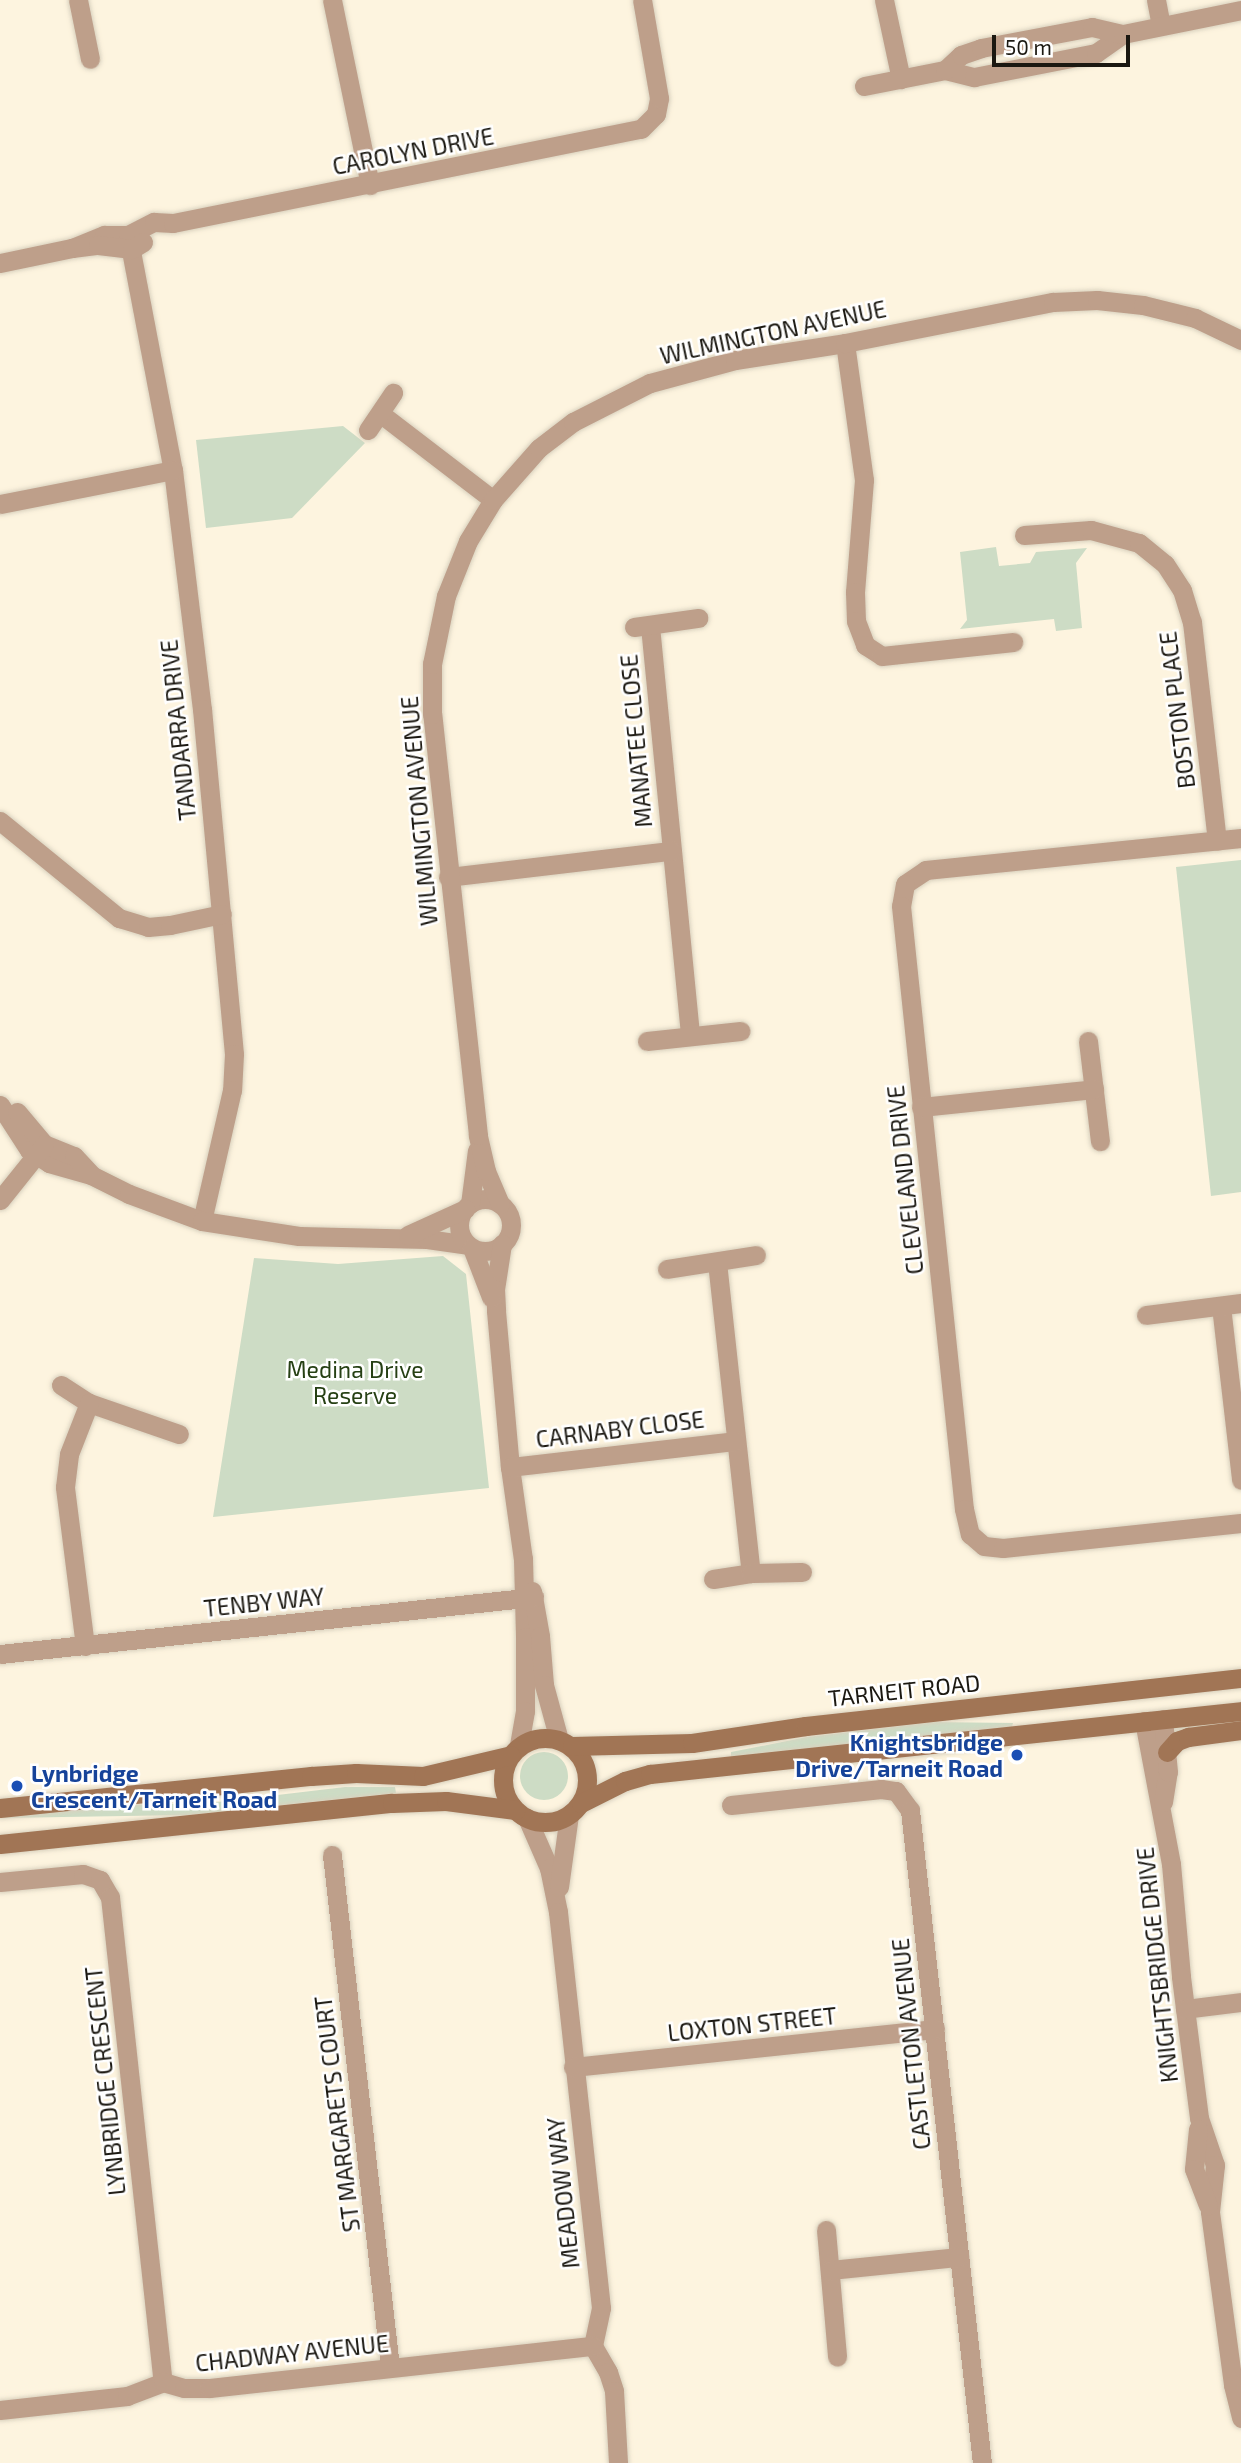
<!DOCTYPE html>
<style>
body{margin:0}
#map{position:relative;width:1241px;height:2463px;overflow:hidden;background:#fdf4df;font-family:"Exo 2",sans-serif}
div>[style]{position:absolute}
.green>*{inset:0;background:#cddcc5}
.round{border-radius:50%}
.roads{filter:drop-shadow(0 0 2px #d9d1be) drop-shadow(0 0 2px #d9d1be)}
.minor>*{height:19px;margin:-9.5px;padding:0 9.5px;transform-origin:9.5px;border-radius:9.5px;background:#be9f8a}
.minor>.ring{margin:-9.5px;padding:0;box-sizing:content-box;background:none;border:19px solid #be9f8a;border-radius:50%}
.secondary>*{height:19px;margin:-9.5px;padding:0 9.5px;transform-origin:9.5px;border-radius:9.5px;background:#a17555}
.secondary>.ring{margin:-9.5px;padding:0;box-sizing:content-box;background:none;border:19px solid #a17555;border-radius:50%}
.dots>*{width:19px;height:19px;translate:-50% -50%;box-sizing:border-box;border:4px solid #fff;border-radius:50%}
span{translate:-50% -50%;white-space:nowrap;text-align:center;line-height:1.15;-webkit-text-stroke:5px #fff;paint-order:stroke}
.street-label{font-size:23px;color:#1b1811}
.park-label{font-size:23px;color:#264014}
.transit-label{font-size:23px;color:#164399;font-weight:700}
.right{translate:-100% -50%;text-align:right}
.left{translate:0 -50%;text-align:left}
.scale{position:absolute;left:992px;top:35px;width:138px;height:32px;box-sizing:border-box;border:4px solid #1b1811;border-top:0;padding-left:9px;font-size:21px;line-height:24px;white-space:nowrap;color:#1b1811;-webkit-text-stroke:5px #fff;paint-order:stroke}
</style>
<div id="map">
<div class="green">
<i style="clip-path:polygon(343px 426px,365px 443px,292px 518px,206px 528px,196px 440px)"></i>
<i style="clip-path:polygon(996px 547px,999px 566px,1030px 563px,1036px 552px,1087px 548px,1076px 563px,1082px 628px,1056px 631px,1054px 619px,960px 629px,967px 620px,960px 552px)"></i>
<i style="clip-path:polygon(1241px 860px,1241px 1192px,1211px 1196px,1176px 867px)"></i>
<i style="clip-path:polygon(443px 1256px,466px 1274px,489px 1488px,213px 1517px,254px 1258px,338px 1264px)"></i>
<i style="clip-path:polygon(934px 1722px,1013px 1723px,1011px 1730px,731px 1761px,731px 1752px,807px 1737px)"></i>
<i class="round" style="left:520px;top:1752px;width:48px;height:48px"></i>
<i style="clip-path:polygon(345px 1787px,395px 1787px,396px 1793px,189px 1815px,0 1818px,0 1813px,91px 1806px,209px 1803px)"></i>
</div>
<div class="roads">
<div class="minor">
<i style="left:78px;top:0;width:60px;rotate:78.5deg"></i>
<i style="left:332px;top:0;width:189px;rotate:78.4deg"></i>
<i style="left:884px;top:0;width:81px;rotate:77.9deg"></i>
<i style="left:1156px;top:0;width:26px;rotate:79deg"></i>
<i style="left:945px;top:70px;width:30px;rotate:14deg"></i>
<i style="left:974px;top:77px;width:124px;rotate:-11.1deg"></i>
<i style="left:1096px;top:53px;width:33px;rotate:-35deg"></i>
<i style="left:864px;top:86px;width:83px;rotate:-11.2deg"></i>
<i style="left:945px;top:70px;width:22px;rotate:-43deg"></i>
<i style="left:961px;top:55px;width:21px;rotate:-19deg"></i>
<i style="left:981px;top:48px;width:113px;rotate:-10.7deg"></i>
<i style="left:1092px;top:27px;width:32px;rotate:13deg"></i>
<i style="left:1123px;top:34px;width:120px;rotate:-11.5deg"></i>
<i style="left:128px;top:235px;width:239px;rotate:79.2deg"></i>
<i style="left:173px;top:470px;width:241px;rotate:83.1deg"></i>
<i style="left:202px;top:709px;width:346px;rotate:84.7deg"></i>
<i style="left:234px;top:1054px;width:36px;rotate:93deg"></i>
<i style="left:232px;top:1090px;width:134px;rotate:102.9deg"></i>
<i style="left:72px;top:248px;width:35px;rotate:-22deg"></i>
<i style="left:104px;top:235px;width:24px"></i>
<i style="left:128px;top:235px;width:29px;rotate:-27deg"></i>
<i style="left:154px;top:222px;width:19px;rotate:3deg"></i>
<i style="left:173px;top:223px;width:477px;rotate:-11.4deg"></i>
<i style="left:641px;top:129px;width:21px;rotate:-45deg"></i>
<i style="left:656px;top:114px;width:16px;rotate:-79deg"></i>
<i style="left:659px;top:98px;width:99px;rotate:-99.8deg"></i>
<i style="left:0;top:263px;width:74px;rotate:-11.8deg"></i>
<i style="left:72px;top:248px;width:26px;rotate:-7deg"></i>
<i style="left:98px;top:245px;width:34px;rotate:7deg"></i>
<i style="left:132px;top:249px;width:13px;rotate:-32deg"></i>
<i style="left:845px;top:343px;width:138px;rotate:82.1deg"></i>
<i style="left:864px;top:480px;width:112px;rotate:94.6deg"></i>
<i style="left:855px;top:592px;width:29px;rotate:88deg"></i>
<i style="left:856px;top:621px;width:26px;rotate:69deg"></i>
<i style="left:865px;top:645px;width:20px;rotate:33deg"></i>
<i style="left:882px;top:656px;width:132px;rotate:-6.1deg"></i>
<i style="left:381px;top:414px;width:141px;rotate:37.5deg"></i>
<i style="left:368px;top:430px;width:45px;rotate:-56deg"></i>
<i style="left:0;top:504px;width:176px;rotate:-11.1deg"></i>
<i style="left:1024px;top:535px;width:67px;rotate:-4.3deg"></i>
<i style="left:1091px;top:530px;width:50px;rotate:15.2deg"></i>
<i style="left:1139px;top:543px;width:33px;rotate:39deg"></i>
<i style="left:1165px;top:564px;width:31px;rotate:57deg"></i>
<i style="left:1182px;top:590px;width:34px;rotate:73deg"></i>
<i style="left:1192px;top:622px;width:220px;rotate:83.5deg"></i>
<i style="left:650px;top:626px;width:411px;rotate:84.4deg"></i>
<i style="left:634px;top:627px;width:65px;rotate:-8deg"></i>
<i style="left:0;top:821px;width:154px;rotate:39.2deg"></i>
<i style="left:119px;top:918px;width:30px;rotate:17deg"></i>
<i style="left:148px;top:927px;width:22px;rotate:-5deg"></i>
<i style="left:170px;top:925px;width:53px;rotate:-11.9deg"></i>
<i style="left:1241px;top:838px;width:317px;rotate:174.2deg"></i>
<i style="left:926px;top:870px;width:25px;rotate:146deg"></i>
<i style="left:905px;top:884px;width:22px;rotate:100deg"></i>
<i style="left:901px;top:906px;width:606px;rotate:84.04deg"></i>
<i style="left:964px;top:1509px;width:26px;rotate:77deg"></i>
<i style="left:970px;top:1534px;width:18px;rotate:41deg"></i>
<i style="left:984px;top:1546px;width:19px;rotate:6deg"></i>
<i style="left:1003px;top:1548px;width:239px;rotate:-6deg"></i>
<i style="left:448px;top:877px;width:225px;rotate:-6.7deg"></i>
<i style="left:647px;top:1041px;width:94px;rotate:-6.1deg"></i>
<i style="left:1088px;top:1041px;width:101px;rotate:83.2deg"></i>
<i style="left:0;top:1105px;width:54px;rotate:57.2deg"></i>
<i style="left:29px;top:1150px;width:24px;rotate:33deg"></i>
<i style="left:49px;top:1163px;width:44px;rotate:15.9deg"></i>
<i style="left:91px;top:1175px;width:42px;rotate:26.6deg"></i>
<i style="left:129px;top:1194px;width:78px;rotate:20.3deg"></i>
<i style="left:202px;top:1221px;width:98px;rotate:8.8deg"></i>
<i style="left:299px;top:1236px;width:128px;rotate:1.3deg"></i>
<i style="left:427px;top:1239px;width:41px;rotate:8.3deg"></i>
<i style="left:921px;top:1107px;width:174px;rotate:-5.9deg"></i>
<i style="left:17px;top:1112px;width:42px;rotate:49.8deg"></i>
<i style="left:44px;top:1144px;width:32px;rotate:22deg"></i>
<i style="left:74px;top:1156px;width:25px;rotate:47deg"></i>
<i class="ring" style="left:459px;top:1199px;width:33px;height:33px"></i>
<i style="left:0;top:1200px;width:70px;rotate:-51.3deg"></i>
<i style="left:470px;top:1204px;width:54px;rotate:-82.6deg"></i>
<i style="left:500px;top:1204px;width:36px;rotate:-113deg"></i>
<i style="left:486px;top:1171px;width:37px;rotate:-103deg"></i>
<i style="left:478px;top:1135px;width:424px;rotate:-96.2deg"></i>
<i style="left:432px;top:714px;width:50px;rotate:-90deg"></i>
<i style="left:432px;top:664px;width:69px;rotate:-78.4deg"></i>
<i style="left:446px;top:596px;width:59px;rotate:-68.2deg"></i>
<i style="left:468px;top:541px;width:48px;rotate:-58.6deg"></i>
<i style="left:493px;top:500px;width:69px;rotate:-48.5deg"></i>
<i style="left:539px;top:448px;width:43px;rotate:-37.4deg"></i>
<i style="left:573px;top:422px;width:86px;rotate:-26.9deg"></i>
<i style="left:650px;top:383px;width:88px;rotate:-15.1deg"></i>
<i style="left:735px;top:360px;width:111px;rotate:-8.8deg"></i>
<i style="left:845px;top:343px;width:212px;rotate:-11.2deg"></i>
<i style="left:1053px;top:302px;width:44px;rotate:-2.6deg"></i>
<i style="left:1097px;top:300px;width:46px;rotate:6.2deg"></i>
<i style="left:1143px;top:305px;width:54px;rotate:14deg"></i>
<i style="left:1195px;top:318px;width:51px;rotate:25.6deg"></i>
<i style="left:408px;top:1235px;width:63px;rotate:-24.5deg"></i>
<i style="left:502px;top:1244px;width:46px;rotate:98.8deg"></i>
<i style="left:495px;top:1289px;width:22px;rotate:87deg"></i>
<i style="left:496px;top:1311px;width:157px;rotate:84.9deg"></i>
<i style="left:510px;top:1467px;width:93px;rotate:82deg"></i>
<i style="left:523px;top:1559px;width:78px;rotate:88.5deg"></i>
<i style="left:525px;top:1637px;width:74px;rotate:90deg"></i>
<i style="left:525px;top:1711px;width:36px;rotate:100deg"></i>
<i style="left:472px;top:1248px;width:53px;rotate:68.8deg"></i>
<i style="left:717px;top:1262px;width:313px;rotate:83.8deg"></i>
<i style="left:667px;top:1269px;width:90px;rotate:-8.9deg"></i>
<i style="left:1221px;top:1306px;width:175px;rotate:83.4deg"></i>
<i style="left:1146px;top:1315px;width:96px;rotate:-7.2deg"></i>
<i style="left:61px;top:1385px;width:33px;rotate:33deg"></i>
<i style="left:89px;top:1403px;width:95px;rotate:19deg"></i>
<i style="left:510px;top:1467px;width:227px;rotate:-6.6deg"></i>
<i style="left:713px;top:1579px;width:38px;rotate:-9deg"></i>
<i style="left:751px;top:1573px;width:51px;rotate:-1.1deg"></i>
<i style="left:532px;top:1591px;width:46px;rotate:79.9deg"></i>
<i style="left:540px;top:1636px;width:49px;rotate:85.3deg"></i>
<i style="left:544px;top:1685px;width:57px;rotate:74.7deg"></i>
<i style="left:85px;top:1646px;width:160px;rotate:-97.2deg"></i>
<i style="left:65px;top:1487px;width:33px;rotate:-83deg"></i>
<i style="left:69px;top:1454px;width:55px;rotate:-68.6deg"></i>
<i style="left:0;top:1654px;width:537px;rotate:-6.09deg"></i>
<i style="left:1144px;top:1721px;width:146px;rotate:79.3deg"></i>
<i style="left:1171px;top:1864px;width:113px;rotate:84.9deg"></i>
<i style="left:1181px;top:1977px;width:142px;rotate:82.7deg"></i>
<i style="left:1199px;top:2118px;width:50px;rotate:71.2deg"></i>
<i style="left:1215px;top:2165px;width:47px;rotate:96.1deg"></i>
<i style="left:1210px;top:2212px;width:175px;rotate:82.4deg"></i>
<i style="left:1233px;top:2385px;width:34px;rotate:76deg"></i>
<i style="left:1163px;top:1802px;width:30px;rotate:-81deg"></i>
<i style="left:1168px;top:1772px;width:53px;rotate:-95.4deg"></i>
<i style="left:731px;top:1805px;width:151px;rotate:-6.1deg"></i>
<i style="left:881px;top:1789px;width:15px;rotate:8deg"></i>
<i style="left:896px;top:1791px;width:24px;rotate:54deg"></i>
<i style="left:910px;top:1810px;width:657px;rotate:83.71deg"></i>
<i style="left:527px;top:1818px;width:55px;rotate:66.3deg"></i>
<i style="left:549px;top:1868px;width:45px;rotate:78.4deg"></i>
<i style="left:558px;top:1912px;width:398px;rotate:83.8deg"></i>
<i style="left:601px;top:2308px;width:39px;rotate:102deg"></i>
<i style="left:593px;top:2346px;width:30px;rotate:60deg"></i>
<i style="left:608px;top:2372px;width:20px;rotate:72deg"></i>
<i style="left:614px;top:2391px;width:72px;rotate:86.8deg"></i>
<i style="left:332px;top:1855px;width:515px;rotate:83.54deg"></i>
<i style="left:0;top:1882px;width:83px;rotate:-5.5deg"></i>
<i style="left:83px;top:1874px;width:18px;rotate:19deg"></i>
<i style="left:100px;top:1880px;width:20px;rotate:60deg"></i>
<i style="left:110px;top:1897px;width:488px;rotate:83.8deg"></i>
<i style="left:559px;top:1887px;width:73px;rotate:-82.1deg"></i>
<i style="left:1185px;top:2009px;width:56px;rotate:-7.1deg"></i>
<i style="left:573px;top:2067px;width:364px;rotate:-6deg"></i>
<i style="left:1198px;top:2129px;width:40px;rotate:95.7deg"></i>
<i style="left:1194px;top:2169px;width:39px;rotate:69deg"></i>
<i style="left:826px;top:2230px;width:127px;rotate:85deg"></i>
<i style="left:830px;top:2270px;width:130px;rotate:-5.8deg"></i>
<i style="left:0;top:2410px;width:128px;rotate:-6.3deg"></i>
<i style="left:127px;top:2396px;width:39px;rotate:-21deg"></i>
<i style="left:163px;top:2382px;width:22px;rotate:16deg"></i>
<i style="left:184px;top:2388px;width:26px"></i>
<i style="left:210px;top:2388px;width:385px;rotate:-6.3deg"></i>
</div>
<div class="secondary">
<i class="ring" style="left:503px;top:1738px;width:65px;height:65px"></i>
<i style="left:572px;top:1746px;width:120px;rotate:-1.4deg"></i>
<i style="left:692px;top:1743px;width:115px;rotate:-8.5deg"></i>
<i style="left:806px;top:1726px;width:438px;rotate:-6.3deg"></i>
<i style="left:1167px;top:1752px;width:15px;rotate:-48deg"></i>
<i style="left:1177px;top:1741px;width:12px;rotate:-20deg"></i>
<i style="left:1188px;top:1737px;width:53px;rotate:-7.5deg"></i>
<i style="left:581px;top:1803px;width:49px;rotate:-26.6deg"></i>
<i style="left:625px;top:1781px;width:26px;rotate:-16deg"></i>
<i style="left:650px;top:1774px;width:594px;rotate:-6.08deg"></i>
<i style="left:0;top:1808px;width:313px;rotate:-5.9deg"></i>
<i style="left:311px;top:1776px;width:45px;rotate:-3.8deg"></i>
<i style="left:356px;top:1773px;width:67px;rotate:2.6deg"></i>
<i style="left:423px;top:1776px;width:90px;rotate:-13.4deg"></i>
<i style="left:0;top:1844px;width:394px;rotate:-6deg"></i>
<i style="left:392px;top:1803px;width:54px;rotate:-2.1deg"></i>
<i style="left:446px;top:1801px;width:70px;rotate:7.4deg"></i>
</div>
</div>
<div class="dots">
<i style="left:1017px;top:1755px;background:#1a4fb4"></i>
<i style="left:17px;top:1786px;background:#1a4fb4"></i>
</div>
<div class="street-label">
<span style="left:413px;top:151px;rotate:-11deg">CAROLYN DRIVE</span>
<span style="left:773px;top:332px;rotate:-12deg">WILMINGTON AVENUE</span>
<span style="left:1177px;top:710px;rotate:-97deg">BOSTON PLACE</span>
<span style="left:178px;top:730px;rotate:-96deg">TANDARRA DRIVE</span>
<span style="left:636px;top:741px;rotate:-95deg">MANATEE CLOSE</span>
<span style="left:419px;top:811px;rotate:-95deg">WILMINGTON AVENUE</span>
<span style="left:905px;top:1180px;rotate:-96deg">CLEVELAND DRIVE</span>
<span style="left:620px;top:1429px;rotate:-7deg">CARNABY CLOSE</span>
<span style="left:264px;top:1602px;rotate:-6deg">TENBY WAY</span>
<span style="left:904px;top:1690px;rotate:-6deg">TARNEIT ROAD</span>
<span style="left:1157px;top:1965px;rotate:-96deg">KNIGHTSBRIDGE DRIVE</span>
<span style="left:752px;top:2024px;rotate:-6deg">LOXTON STREET</span>
<span style="left:911px;top:2044px;rotate:-96deg">CASTLETON AVENUE</span>
<span style="left:105px;top:2081px;rotate:-96deg">LYNBRIDGE CRESCENT</span>
<span style="left:337px;top:2114px;rotate:-97deg">ST MARGARETS COURT</span>
<span style="left:563px;top:2193px;rotate:-96deg">MEADOW WAY</span>
<span style="left:292px;top:2353px;rotate:-6deg">CHADWAY AVENUE</span>
</div>
<div class="park-label">
<span style="left:355px;top:1382px">Medina Drive<br>Reserve</span>
</div>
<div class="transit-label">
<span class="right" style="left:1003px;top:1755px">Knightsbridge<br>Drive/Tarneit Road</span>
<span class="left" style="left:31px;top:1786px">Lynbridge<br>Crescent/Tarneit Road</span>
</div>
<div class="scale">50 m</div>
</div>
